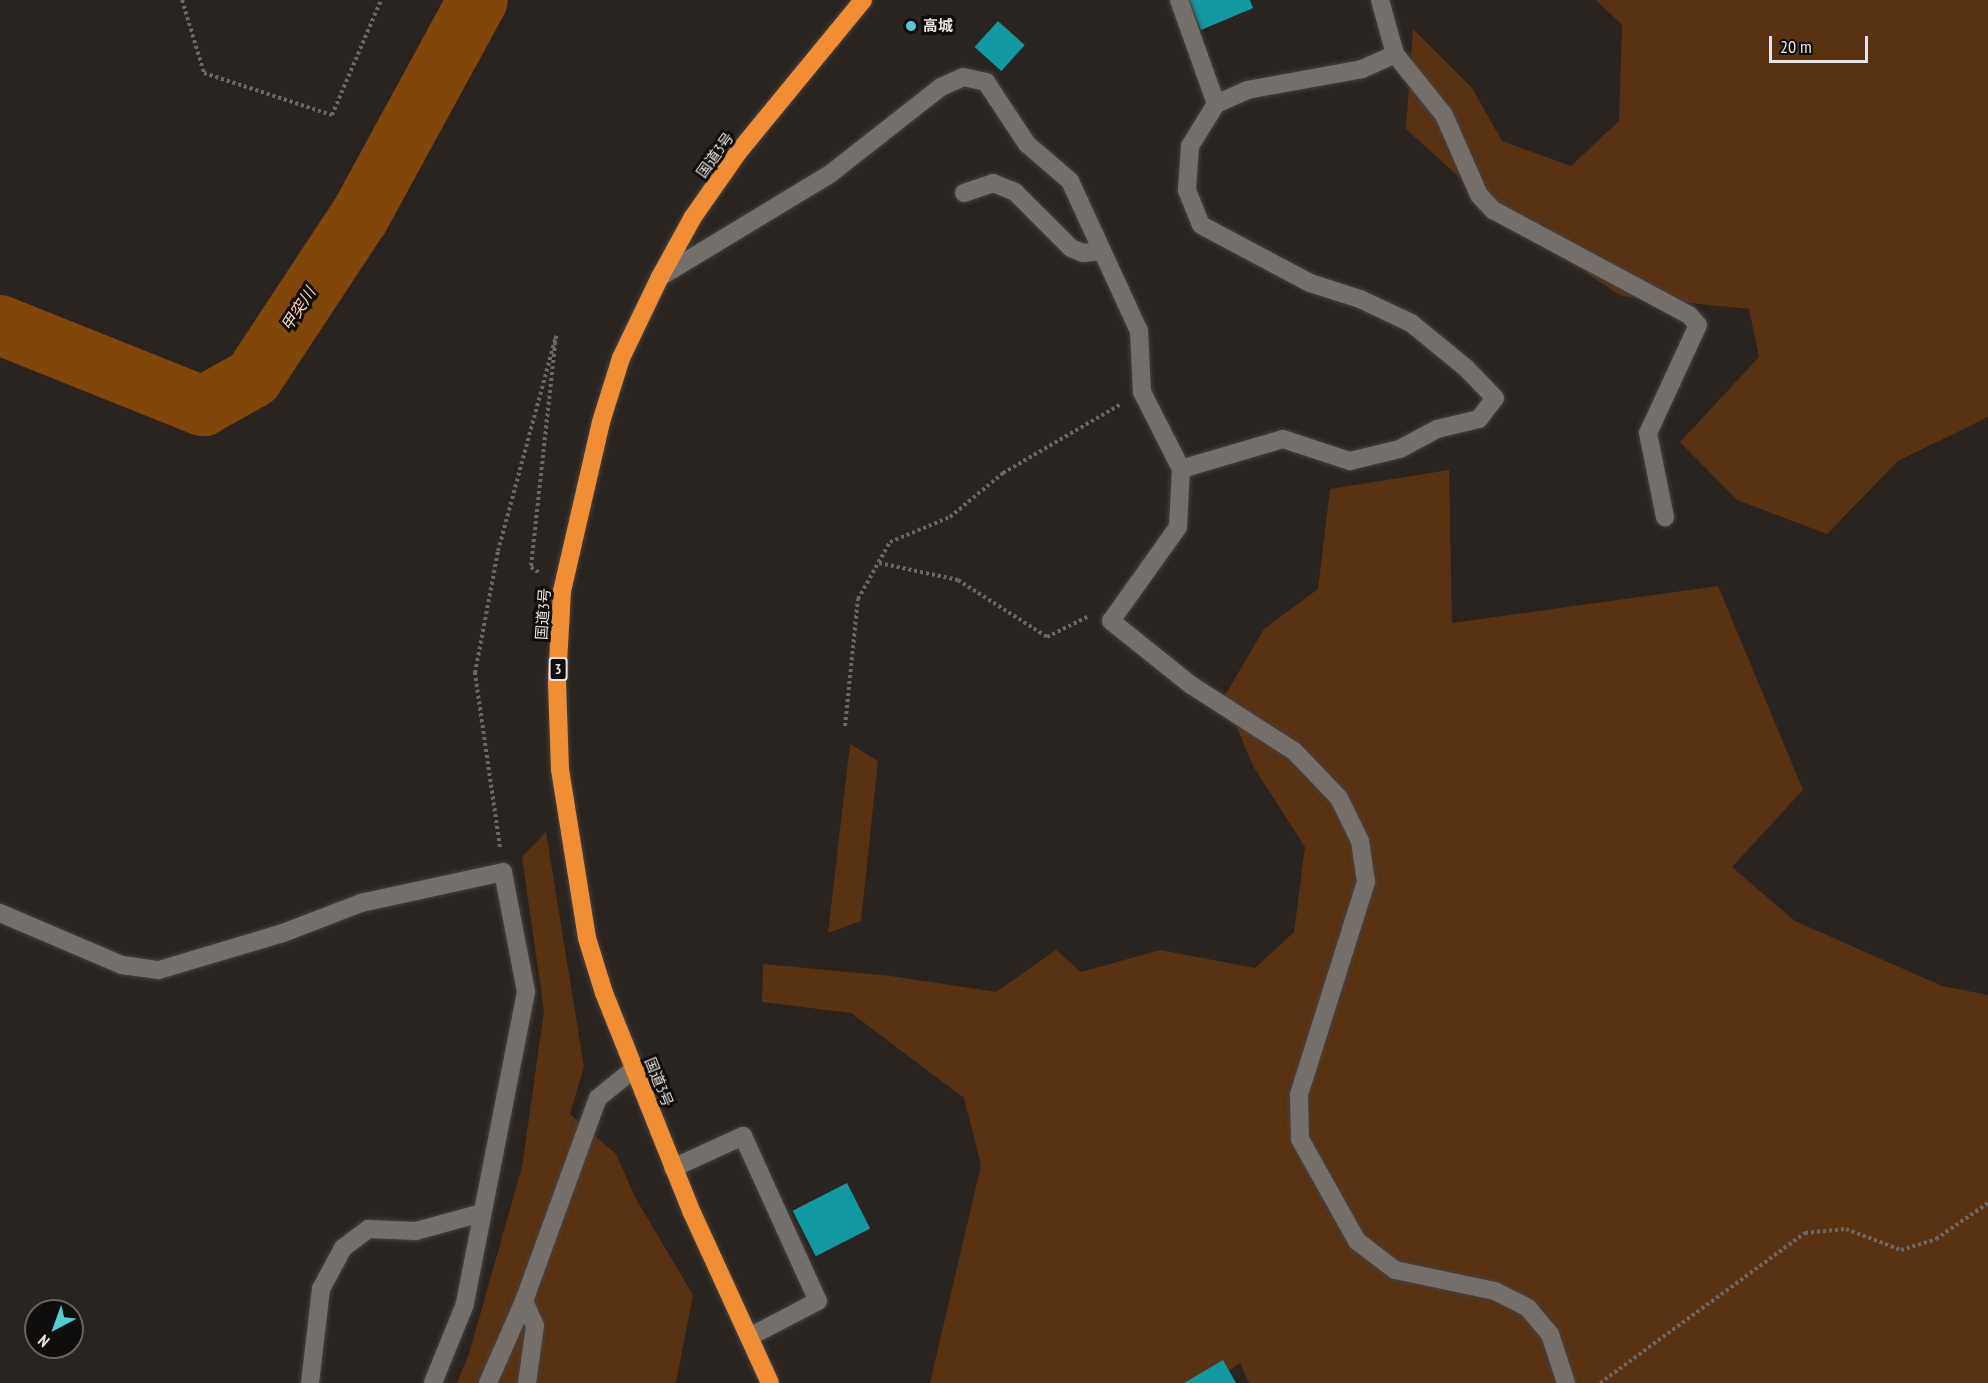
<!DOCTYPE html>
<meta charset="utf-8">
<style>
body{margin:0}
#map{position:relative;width:1988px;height:1383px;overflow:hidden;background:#292420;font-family:"PT Sans Narrow","Noto Sans JP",sans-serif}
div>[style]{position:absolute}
.green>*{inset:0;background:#583211}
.river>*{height:60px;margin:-30px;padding:0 30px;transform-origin:30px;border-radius:30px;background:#80460a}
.building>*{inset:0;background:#119aa1;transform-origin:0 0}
.path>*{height:4px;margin-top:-2px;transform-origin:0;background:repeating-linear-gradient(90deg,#6b6763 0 3px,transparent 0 6px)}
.roads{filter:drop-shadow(0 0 2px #46413e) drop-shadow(0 0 2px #46413e)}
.minor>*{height:18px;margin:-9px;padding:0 9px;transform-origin:9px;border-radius:9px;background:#756f6b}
.highway>*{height:18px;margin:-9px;padding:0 9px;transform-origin:9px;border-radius:9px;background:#f18e34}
.dots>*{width:16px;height:16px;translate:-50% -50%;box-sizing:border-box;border:3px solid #100e0c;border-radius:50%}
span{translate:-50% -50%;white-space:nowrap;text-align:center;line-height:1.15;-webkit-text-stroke:6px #100e0c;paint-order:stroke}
.shield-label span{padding:2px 4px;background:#100e0c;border:2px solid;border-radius:4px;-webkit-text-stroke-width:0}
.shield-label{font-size:14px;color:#e9e5e3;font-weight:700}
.poi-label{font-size:15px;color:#e9e5e3;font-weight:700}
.left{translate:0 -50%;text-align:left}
.street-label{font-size:15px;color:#e9e5e3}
.water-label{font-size:16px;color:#fcd1b2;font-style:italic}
.north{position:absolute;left:24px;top:1299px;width:60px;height:60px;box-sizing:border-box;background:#100e0c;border:2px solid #676462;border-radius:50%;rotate:221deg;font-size:16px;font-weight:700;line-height:24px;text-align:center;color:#e9e5e3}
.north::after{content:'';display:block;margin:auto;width:21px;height:27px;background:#51ccd3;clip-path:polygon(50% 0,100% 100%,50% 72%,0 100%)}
.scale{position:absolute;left:1769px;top:36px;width:99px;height:27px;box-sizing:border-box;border:3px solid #e9e5e3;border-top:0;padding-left:8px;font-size:18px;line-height:21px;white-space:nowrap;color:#e9e5e3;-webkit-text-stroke:4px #100e0c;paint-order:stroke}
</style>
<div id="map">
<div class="green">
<i style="clip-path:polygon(1596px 0,1988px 0,1988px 417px,1898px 461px,1827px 534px,1737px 500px,1680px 442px,1759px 357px,1749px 309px,1621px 296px,1503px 217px,1406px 129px,1413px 29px,1472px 88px,1502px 141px,1571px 166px,1619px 121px,1622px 25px)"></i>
<i style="clip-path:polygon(1449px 470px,1452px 623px,1718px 586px,1803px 790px,1732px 867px,1795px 921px,1942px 986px,1988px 995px,1988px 1383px,1249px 1383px,1240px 1363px,1212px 1383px,930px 1383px,981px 1165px,964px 1098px,851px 1013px,762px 1002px,763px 964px,891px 976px,996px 992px,1056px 950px,1081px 972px,1160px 950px,1255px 968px,1294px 932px,1305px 847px,1253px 766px,1224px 697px,1264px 629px,1318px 589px,1330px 489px)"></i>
<i style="clip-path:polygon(850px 744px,878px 761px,861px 921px,828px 933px)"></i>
<i style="clip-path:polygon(546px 832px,584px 1067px,570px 1114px,616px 1154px,636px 1199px,693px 1295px,676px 1383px,457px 1383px,469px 1354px,522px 1167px,544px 1011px,522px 857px)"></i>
</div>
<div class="river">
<i style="left:0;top:325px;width:219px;rotate:21.8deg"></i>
<i style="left:203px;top:406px;width:57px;rotate:-29.2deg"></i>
<i style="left:253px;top:378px;width:194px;rotate:-56.6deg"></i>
<i style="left:360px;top:216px;width:246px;rotate:-61.4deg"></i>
</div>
<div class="building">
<i style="clip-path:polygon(1189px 0,1250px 0,1253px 8px,1201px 30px)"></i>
<i style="left:998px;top:21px;width:36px;height:35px;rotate:42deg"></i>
<i style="left:847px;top:1183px;width:51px;height:61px;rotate:63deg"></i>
<i style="clip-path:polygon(1223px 1360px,1236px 1383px,1184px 1383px)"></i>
</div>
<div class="path">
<i style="left:182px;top:0;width:76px;rotate:73.2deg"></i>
<i style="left:204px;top:73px;width:135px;rotate:18.2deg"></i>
<i style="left:332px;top:115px;width:125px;rotate:-66.9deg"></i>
<i style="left:879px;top:563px;width:81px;rotate:12.1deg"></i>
<i style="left:958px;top:580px;width:106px;rotate:32.6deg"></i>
<i style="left:1047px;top:637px;width:45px;rotate:-26.6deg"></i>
<i style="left:845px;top:726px;width:128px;rotate:-84.2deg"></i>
<i style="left:858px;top:599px;width:65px;rotate:-60.7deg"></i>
<i style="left:890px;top:542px;width:65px;rotate:-22.6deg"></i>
<i style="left:950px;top:517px;width:69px;rotate:-39.7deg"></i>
<i style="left:1003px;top:473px;width:137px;rotate:-30.3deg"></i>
<i style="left:500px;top:847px;width:176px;rotate:-98.2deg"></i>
<i style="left:475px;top:673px;width:124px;rotate:-79.3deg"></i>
<i style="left:498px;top:551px;width:223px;rotate:-74.9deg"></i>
<i style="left:556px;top:336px;width:232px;rotate:96.2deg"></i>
<i style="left:531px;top:567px;width:12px;rotate:35deg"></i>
<i style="left:1600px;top:1383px;width:254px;rotate:-36.2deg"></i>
<i style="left:1805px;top:1233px;width:41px;rotate:-5.6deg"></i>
<i style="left:1846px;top:1229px;width:59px;rotate:20.9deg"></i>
<i style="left:1901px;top:1250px;width:37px;rotate:-17deg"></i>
<i style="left:1936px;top:1239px;width:63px;rotate:-34.7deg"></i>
</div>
<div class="roads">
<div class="minor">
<i style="left:1179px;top:0;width:110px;rotate:70.4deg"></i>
<i style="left:1395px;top:54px;width:78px;rotate:51.2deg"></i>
<i style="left:1444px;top:115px;width:87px;rotate:66.4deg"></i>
<i style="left:1479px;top:195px;width:21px;rotate:47deg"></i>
<i style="left:1493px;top:210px;width:222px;rotate:28.2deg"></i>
<i style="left:1689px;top:315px;width:13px;rotate:48deg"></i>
<i style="left:1698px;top:325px;width:119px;rotate:114.8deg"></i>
<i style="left:1648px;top:433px;width:86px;rotate:78.6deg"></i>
<i style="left:964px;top:193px;width:31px;rotate:-19deg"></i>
<i style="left:993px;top:183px;width:24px;rotate:22deg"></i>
<i style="left:1015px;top:192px;width:79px;rotate:45deg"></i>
<i style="left:1071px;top:248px;width:13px;rotate:23deg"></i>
<i style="left:1083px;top:253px;width:18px;rotate:-6deg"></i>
<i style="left:660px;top:277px;width:199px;rotate:-31.2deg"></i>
<i style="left:830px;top:174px;width:141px;rotate:-38.1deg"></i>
<i style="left:941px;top:87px;width:24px;rotate:-24deg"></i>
<i style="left:963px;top:77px;width:24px;rotate:12deg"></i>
<i style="left:986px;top:82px;width:74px;rotate:56.5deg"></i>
<i style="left:1027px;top:144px;width:57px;rotate:40.7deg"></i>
<i style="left:1070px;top:181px;width:165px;rotate:65.3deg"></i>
<i style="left:1139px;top:331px;width:61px;rotate:87.2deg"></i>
<i style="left:1142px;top:392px;width:86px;rotate:63.1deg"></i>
<i style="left:1181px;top:469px;width:58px;rotate:93deg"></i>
<i style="left:1178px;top:527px;width:115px;rotate:125.5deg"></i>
<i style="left:1111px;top:621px;width:102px;rotate:38.7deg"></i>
<i style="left:1191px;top:685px;width:122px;rotate:32.7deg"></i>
<i style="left:1294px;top:751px;width:65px;rotate:46.2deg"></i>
<i style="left:1339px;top:798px;width:48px;rotate:64deg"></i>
<i style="left:1360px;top:841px;width:41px;rotate:81.7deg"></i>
<i style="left:1366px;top:882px;width:223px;rotate:107.5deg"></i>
<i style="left:1299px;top:1095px;width:44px;rotate:88.7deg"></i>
<i style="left:1300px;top:1139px;width:117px;rotate:60.8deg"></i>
<i style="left:1357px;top:1241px;width:48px;rotate:37.3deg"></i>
<i style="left:1395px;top:1270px;width:102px;rotate:11.9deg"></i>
<i style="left:1495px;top:1291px;width:37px;rotate:27deg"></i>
<i style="left:1528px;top:1308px;width:34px;rotate:50deg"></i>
<i style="left:1550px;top:1334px;width:52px;rotate:71.9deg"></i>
<i style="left:1181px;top:469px;width:106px;rotate:-16.4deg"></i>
<i style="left:1283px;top:439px;width:71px;rotate:18.2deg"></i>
<i style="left:1350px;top:461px;width:51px;rotate:-13.5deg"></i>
<i style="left:1400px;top:449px;width:42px;rotate:-28.4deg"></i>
<i style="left:1437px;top:429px;width:43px;rotate:-13.4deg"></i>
<i style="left:1479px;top:419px;width:26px;rotate:-53deg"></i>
<i style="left:1495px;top:398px;width:42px;rotate:-134deg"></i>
<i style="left:1466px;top:368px;width:71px;rotate:-140.7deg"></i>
<i style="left:1411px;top:323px;width:56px;rotate:-154.8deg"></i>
<i style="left:1360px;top:299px;width:52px;rotate:-162.3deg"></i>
<i style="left:1310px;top:283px;width:123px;rotate:-152deg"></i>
<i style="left:1201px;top:225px;width:38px;rotate:-112deg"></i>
<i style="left:1187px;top:190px;width:44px;rotate:-86.1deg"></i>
<i style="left:1190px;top:146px;width:49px;rotate:-58.2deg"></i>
<i style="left:1216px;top:104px;width:34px;rotate:-24deg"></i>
<i style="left:1247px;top:90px;width:117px;rotate:-10.3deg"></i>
<i style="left:1362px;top:69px;width:36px;rotate:-24deg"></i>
<i style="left:1395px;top:54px;width:56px;rotate:-105.5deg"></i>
<i style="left:0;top:913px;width:133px;rotate:23.1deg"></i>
<i style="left:122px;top:965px;width:37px;rotate:8deg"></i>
<i style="left:159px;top:970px;width:129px;rotate:-16.6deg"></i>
<i style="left:283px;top:933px;width:84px;rotate:-21deg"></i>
<i style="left:361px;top:903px;width:145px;rotate:-12.3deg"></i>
<i style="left:503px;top:872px;width:122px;rotate:79.1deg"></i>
<i style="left:526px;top:992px;width:318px;rotate:101.1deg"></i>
<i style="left:465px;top:1304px;width:85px;rotate:112.1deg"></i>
<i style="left:673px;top:1168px;width:77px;rotate:-24.6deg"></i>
<i style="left:743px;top:1136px;width:181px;rotate:65.6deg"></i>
<i style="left:818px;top:1301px;width:78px;rotate:152.4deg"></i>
<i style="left:524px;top:1301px;width:27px;rotate:66deg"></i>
<i style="left:535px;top:1326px;width:58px;rotate:98deg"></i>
<i style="left:310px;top:1383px;width:95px;rotate:-83.3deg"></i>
<i style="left:321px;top:1289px;width:47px;rotate:-61.8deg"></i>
<i style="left:343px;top:1248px;width:31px;rotate:-37deg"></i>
<i style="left:368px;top:1229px;width:48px;rotate:2.4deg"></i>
<i style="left:416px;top:1231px;width:68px;rotate:-15.3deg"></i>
<i style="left:488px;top:1383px;width:90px;rotate:-66.3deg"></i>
<i style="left:524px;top:1301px;width:216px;rotate:-70deg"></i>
<i style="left:598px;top:1098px;width:46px;rotate:-38.9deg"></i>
</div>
<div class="highway">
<i style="left:770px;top:1383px;width:187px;rotate:-114.6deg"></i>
<i style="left:692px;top:1213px;width:237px;rotate:-111.8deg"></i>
<i style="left:604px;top:993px;width:58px;rotate:-107.2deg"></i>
<i style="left:587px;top:938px;width:171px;rotate:-99.1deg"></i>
<i style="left:560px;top:769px;width:88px;rotate:-92deg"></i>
<i style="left:557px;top:681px;width:90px;rotate:-86.8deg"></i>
<i style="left:562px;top:591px;width:173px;rotate:-77deg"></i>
<i style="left:601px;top:422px;width:67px;rotate:-72.6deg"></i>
<i style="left:621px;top:358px;width:90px;rotate:-64.3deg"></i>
<i style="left:660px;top:277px;width:68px;rotate:-61.2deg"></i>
<i style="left:693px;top:217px;width:82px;rotate:-55deg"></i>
<i style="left:740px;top:150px;width:194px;rotate:-50.6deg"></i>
</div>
</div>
<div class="dots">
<i style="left:911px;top:26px;background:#51ccd3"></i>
</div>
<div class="shield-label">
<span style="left:558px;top:669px">3</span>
</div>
<div class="poi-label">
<span class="left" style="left:923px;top:26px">高城</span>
</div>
<div class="street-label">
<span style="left:715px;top:155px;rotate:-54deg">国道3号</span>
<span style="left:543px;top:614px;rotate:-86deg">国道3号</span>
<span style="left:659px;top:1082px;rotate:68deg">国道3号</span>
</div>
<div class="water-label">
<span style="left:298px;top:309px;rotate:-57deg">甲突川</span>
</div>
<div class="north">N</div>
<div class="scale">20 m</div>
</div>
